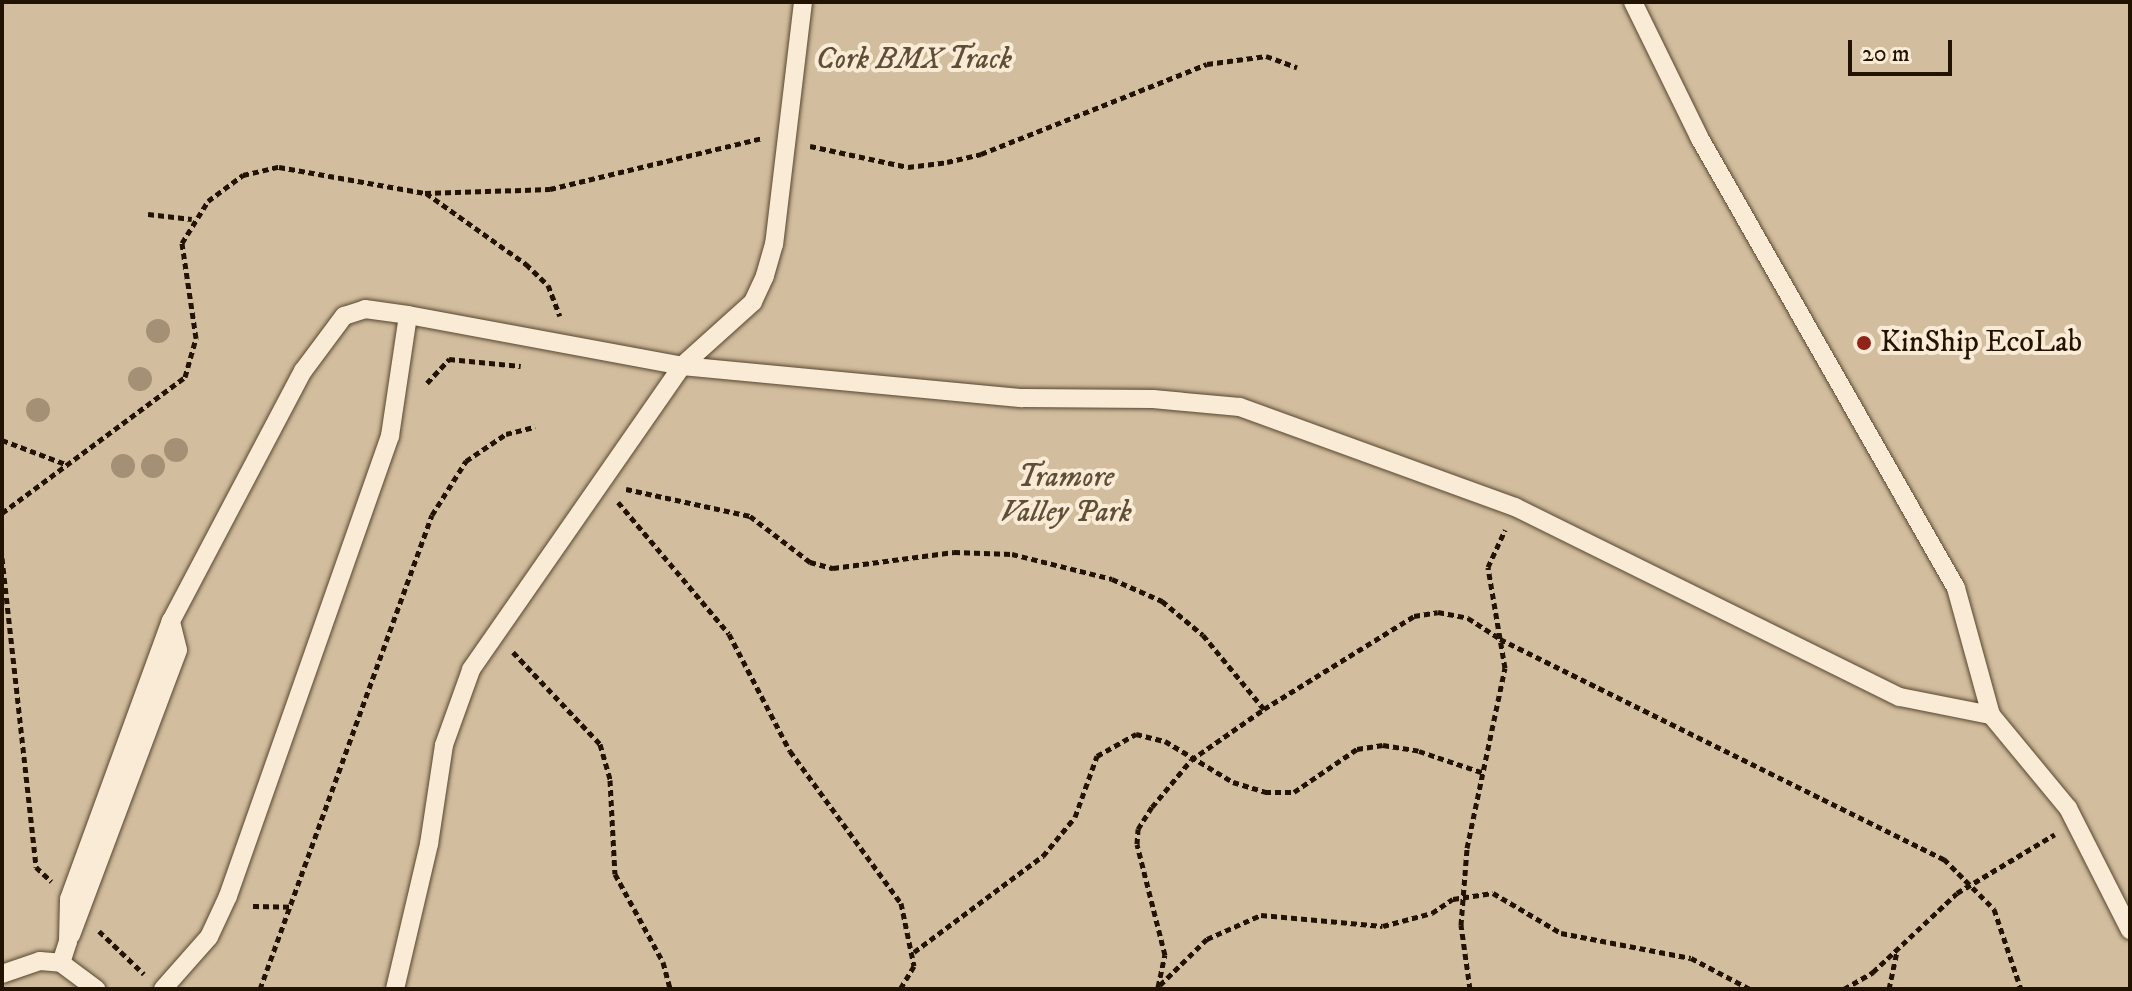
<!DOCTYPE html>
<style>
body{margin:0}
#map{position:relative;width:2132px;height:991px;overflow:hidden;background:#f6e0be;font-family:"IM FELL DW Pica",serif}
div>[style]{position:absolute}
.green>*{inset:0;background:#d2bd9e;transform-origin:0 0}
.path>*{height:5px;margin-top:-2.5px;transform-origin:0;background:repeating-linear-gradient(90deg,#221301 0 6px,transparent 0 10px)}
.roads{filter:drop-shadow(0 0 2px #574630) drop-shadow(0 0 2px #574630)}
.lane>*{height:18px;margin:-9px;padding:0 9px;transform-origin:9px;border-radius:9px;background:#f9ebd5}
.trees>*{width:24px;height:24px;margin:-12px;border-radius:50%;background:#a49074}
.dots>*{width:22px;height:22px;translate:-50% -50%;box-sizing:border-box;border:4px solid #f9ebd5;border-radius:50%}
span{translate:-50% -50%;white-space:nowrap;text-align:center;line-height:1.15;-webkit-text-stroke:8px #f9ebd5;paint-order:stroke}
.park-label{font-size:30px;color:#604e38;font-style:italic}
.poi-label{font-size:30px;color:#221301}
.left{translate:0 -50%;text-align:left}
.frame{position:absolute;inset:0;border:4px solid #221301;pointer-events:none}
.scale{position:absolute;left:1848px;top:40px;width:104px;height:36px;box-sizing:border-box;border:4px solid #221301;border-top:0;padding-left:10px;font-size:24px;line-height:28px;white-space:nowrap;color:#221301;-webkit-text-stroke:6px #f9ebd5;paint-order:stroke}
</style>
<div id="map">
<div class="green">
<i style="left:2px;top:2px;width:2128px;height:987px"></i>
</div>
<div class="path">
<i style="left:810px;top:146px;width:100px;rotate:12.1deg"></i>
<i style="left:908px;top:167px;width:39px;rotate:-7deg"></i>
<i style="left:947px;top:162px;width:35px;rotate:-13deg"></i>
<i style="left:981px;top:154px;width:243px;rotate:-21.7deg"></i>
<i style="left:1207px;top:64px;width:60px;rotate:-7.7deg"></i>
<i style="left:1266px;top:56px;width:33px;rotate:20deg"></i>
<i style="left:426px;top:193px;width:123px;rotate:35.4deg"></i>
<i style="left:526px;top:264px;width:30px;rotate:44deg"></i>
<i style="left:548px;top:285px;width:33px;rotate:69deg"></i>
<i style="left:148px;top:214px;width:44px;rotate:6.5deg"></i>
<i style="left:427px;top:383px;width:33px;rotate:-47deg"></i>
<i style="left:449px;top:359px;width:72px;rotate:5.6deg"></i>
<i style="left:2px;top:440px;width:71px;rotate:20.7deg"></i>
<i style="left:626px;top:489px;width:127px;rotate:12.3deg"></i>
<i style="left:750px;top:516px;width:76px;rotate:37.5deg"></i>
<i style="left:810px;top:562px;width:24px;rotate:15deg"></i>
<i style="left:833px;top:568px;width:122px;rotate:-7.5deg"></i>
<i style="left:954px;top:552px;width:58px;rotate:2deg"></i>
<i style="left:1012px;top:554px;width:103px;rotate:14deg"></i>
<i style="left:1112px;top:579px;width:55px;rotate:23.7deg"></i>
<i style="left:1162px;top:601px;width:53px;rotate:39.7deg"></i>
<i style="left:1203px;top:635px;width:96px;rotate:50.5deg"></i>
<i style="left:618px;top:502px;width:172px;rotate:49.9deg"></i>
<i style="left:729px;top:634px;width:132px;rotate:62.5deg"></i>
<i style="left:790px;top:751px;width:188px;rotate:53.9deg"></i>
<i style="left:901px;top:903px;width:64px;rotate:78.3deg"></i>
<i style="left:914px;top:966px;width:27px;rotate:121deg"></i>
<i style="left:2px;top:513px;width:228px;rotate:-36.6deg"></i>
<i style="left:185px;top:377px;width:41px;rotate:-74.2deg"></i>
<i style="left:196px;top:338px;width:96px;rotate:-98.4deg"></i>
<i style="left:182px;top:243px;width:49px;rotate:-58.2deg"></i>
<i style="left:208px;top:201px;width:44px;rotate:-36.6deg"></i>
<i style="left:243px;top:175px;width:37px;rotate:-13deg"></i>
<i style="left:279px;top:167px;width:148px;rotate:10.1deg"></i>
<i style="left:425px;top:193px;width:125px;rotate:-1.8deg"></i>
<i style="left:550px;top:189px;width:218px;rotate:-13.5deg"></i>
<i style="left:2px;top:558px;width:311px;rotate:83.7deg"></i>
<i style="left:36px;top:867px;width:21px;rotate:43deg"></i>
<i style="left:513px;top:652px;width:127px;rotate:46.6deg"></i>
<i style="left:600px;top:744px;width:37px;rotate:74deg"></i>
<i style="left:610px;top:780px;width:94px;rotate:87deg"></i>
<i style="left:615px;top:874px;width:100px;rotate:61.4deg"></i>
<i style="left:663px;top:962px;width:28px;rotate:75deg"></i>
<i style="left:253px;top:906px;width:39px;rotate:1deg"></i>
<i style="left:99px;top:931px;width:62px;rotate:43.7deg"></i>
<i style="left:914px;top:952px;width:161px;rotate:-36.7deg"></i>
<i style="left:1043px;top:856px;width:50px;rotate:-50.6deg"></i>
<i style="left:1075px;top:817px;width:65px;rotate:-70.2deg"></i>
<i style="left:1097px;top:756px;width:45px;rotate:-29.4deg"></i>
<i style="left:1136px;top:734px;width:30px;rotate:14deg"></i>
<i style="left:1165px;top:741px;width:79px;rotate:31.1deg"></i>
<i style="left:1233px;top:782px;width:34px;rotate:17deg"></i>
<i style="left:1265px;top:792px;width:29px"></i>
<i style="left:1294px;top:792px;width:76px;rotate:-34.3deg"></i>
<i style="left:1357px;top:749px;width:26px;rotate:-9deg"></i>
<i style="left:1383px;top:745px;width:36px;rotate:9deg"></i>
<i style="left:1419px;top:751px;width:69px;rotate:18.7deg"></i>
<i style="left:1160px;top:985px;width:66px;rotate:-44.4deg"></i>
<i style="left:1207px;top:939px;width:59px;rotate:-24deg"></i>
<i style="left:1261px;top:915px;width:122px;rotate:5.2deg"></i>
<i style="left:1383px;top:926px;width:51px;rotate:-14.9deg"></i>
<i style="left:1432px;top:913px;width:25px;rotate:-34deg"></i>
<i style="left:1453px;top:899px;width:40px;rotate:-8.5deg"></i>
<i style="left:1493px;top:893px;width:79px;rotate:30.5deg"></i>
<i style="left:1561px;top:933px;width:132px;rotate:10.9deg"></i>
<i style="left:1691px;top:958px;width:67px;rotate:27.7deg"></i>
<i style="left:1158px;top:987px;width:33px;rotate:-78deg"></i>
<i style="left:1165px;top:955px;width:114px;rotate:-104.2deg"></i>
<i style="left:1137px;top:844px;width:15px;rotate:-86deg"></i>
<i style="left:1138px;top:829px;width:26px;rotate:-58deg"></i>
<i style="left:1152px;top:807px;width:61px;rotate:-50.3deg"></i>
<i style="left:1191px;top:760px;width:89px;rotate:-34.9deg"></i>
<i style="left:1264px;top:709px;width:176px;rotate:-31.8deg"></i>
<i style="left:1414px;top:616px;width:24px;rotate:-9deg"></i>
<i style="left:1438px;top:612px;width:31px;rotate:11deg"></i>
<i style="left:1468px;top:618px;width:38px;rotate:33deg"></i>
<i style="left:1500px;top:639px;width:496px;rotate:26.4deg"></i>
<i style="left:1944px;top:859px;width:71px;rotate:45deg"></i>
<i style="left:1994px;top:909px;width:84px;rotate:71.4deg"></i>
<i style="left:260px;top:989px;width:504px;rotate:-70.06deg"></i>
<i style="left:432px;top:515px;width:64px;rotate:-57.8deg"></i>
<i style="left:466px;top:461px;width:48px;rotate:-34deg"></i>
<i style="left:506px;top:434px;width:30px;rotate:-14deg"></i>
<i style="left:1470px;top:989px;width:65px;rotate:-98deg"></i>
<i style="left:1461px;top:925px;width:77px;rotate:-85.5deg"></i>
<i style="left:1467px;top:848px;width:184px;rotate:-78.1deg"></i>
<i style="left:1505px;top:668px;width:102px;rotate:-99.6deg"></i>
<i style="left:1488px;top:567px;width:41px;rotate:-65.3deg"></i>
<i style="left:1844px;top:989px;width:34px;rotate:-30deg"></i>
<i style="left:1873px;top:972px;width:115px;rotate:-43.2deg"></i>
<i style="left:1957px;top:893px;width:114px;rotate:-31deg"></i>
<i style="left:1889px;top:989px;width:39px;rotate:-78deg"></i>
</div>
<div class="roads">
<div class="lane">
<i style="left:803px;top:2px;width:244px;rotate:96.8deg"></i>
<i style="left:774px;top:244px;width:33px;rotate:106deg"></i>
<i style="left:765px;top:276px;width:29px;rotate:115deg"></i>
<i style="left:753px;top:302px;width:96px;rotate:138deg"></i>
<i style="left:682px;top:366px;width:342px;rotate:5.4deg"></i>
<i style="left:1023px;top:398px;width:130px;rotate:0.4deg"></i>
<i style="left:1153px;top:399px;width:87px;rotate:5.3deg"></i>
<i style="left:1240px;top:407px;width:293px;rotate:20deg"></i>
<i style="left:1515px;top:507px;width:429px;rotate:26.3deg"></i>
<i style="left:1900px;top:697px;width:93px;rotate:11.2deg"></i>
<i style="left:1633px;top:2px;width:150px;rotate:63.9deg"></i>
<i style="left:1699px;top:137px;width:519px;rotate:60.32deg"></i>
<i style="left:1956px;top:588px;width:132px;rotate:74.6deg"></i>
<i style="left:1991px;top:715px;width:121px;rotate:50.4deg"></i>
<i style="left:2068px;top:808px;width:137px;rotate:63.1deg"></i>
<i style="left:71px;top:935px;width:304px;rotate:-69.4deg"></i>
<i style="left:178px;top:650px;width:30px;rotate:-104deg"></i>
<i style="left:61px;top:963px;width:23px;rotate:-72deg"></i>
<i style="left:68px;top:941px;width:42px;rotate:-88.6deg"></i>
<i style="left:69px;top:899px;width:296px;rotate:-69.9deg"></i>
<i style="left:171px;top:621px;width:283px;rotate:-62.2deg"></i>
<i style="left:303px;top:371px;width:69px;rotate:-53.3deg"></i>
<i style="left:344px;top:316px;width:22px;rotate:-18deg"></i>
<i style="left:365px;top:309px;width:43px;rotate:7.9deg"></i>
<i style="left:408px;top:315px;width:279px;rotate:10.5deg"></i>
<i style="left:682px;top:366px;width:370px;rotate:124.8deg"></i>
<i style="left:471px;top:670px;width:80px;rotate:109.8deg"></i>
<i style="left:444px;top:745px;width:100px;rotate:98.6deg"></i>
<i style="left:429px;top:844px;width:149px;rotate:103.2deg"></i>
<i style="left:2px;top:974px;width:40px;rotate:-18.9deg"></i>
<i style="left:40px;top:961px;width:21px;rotate:5deg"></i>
<i style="left:61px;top:963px;width:44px;rotate:36.6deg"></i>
<i style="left:163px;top:989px;width:69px;rotate:-48.5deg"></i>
<i style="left:209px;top:937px;width:45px;rotate:-65.1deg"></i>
<i style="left:228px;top:896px;width:488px;rotate:-70.6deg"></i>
<i style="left:390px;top:436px;width:122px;rotate:-81.5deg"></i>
</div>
</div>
<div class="trees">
<i style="left:158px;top:331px"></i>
<i style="left:140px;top:379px"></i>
<i style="left:38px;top:410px"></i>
<i style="left:176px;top:450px"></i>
<i style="left:123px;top:466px"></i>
<i style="left:153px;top:466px"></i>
</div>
<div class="dots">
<i style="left:1864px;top:343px;background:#8f2418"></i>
</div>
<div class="park-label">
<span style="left:914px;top:60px">Cork BMX Track</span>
<span style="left:1066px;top:495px">Tramore<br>Valley Park</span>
</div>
<div class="poi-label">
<span class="left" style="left:1880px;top:343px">KinShip EcoLab</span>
</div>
<div class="frame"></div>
<div class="scale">20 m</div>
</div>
